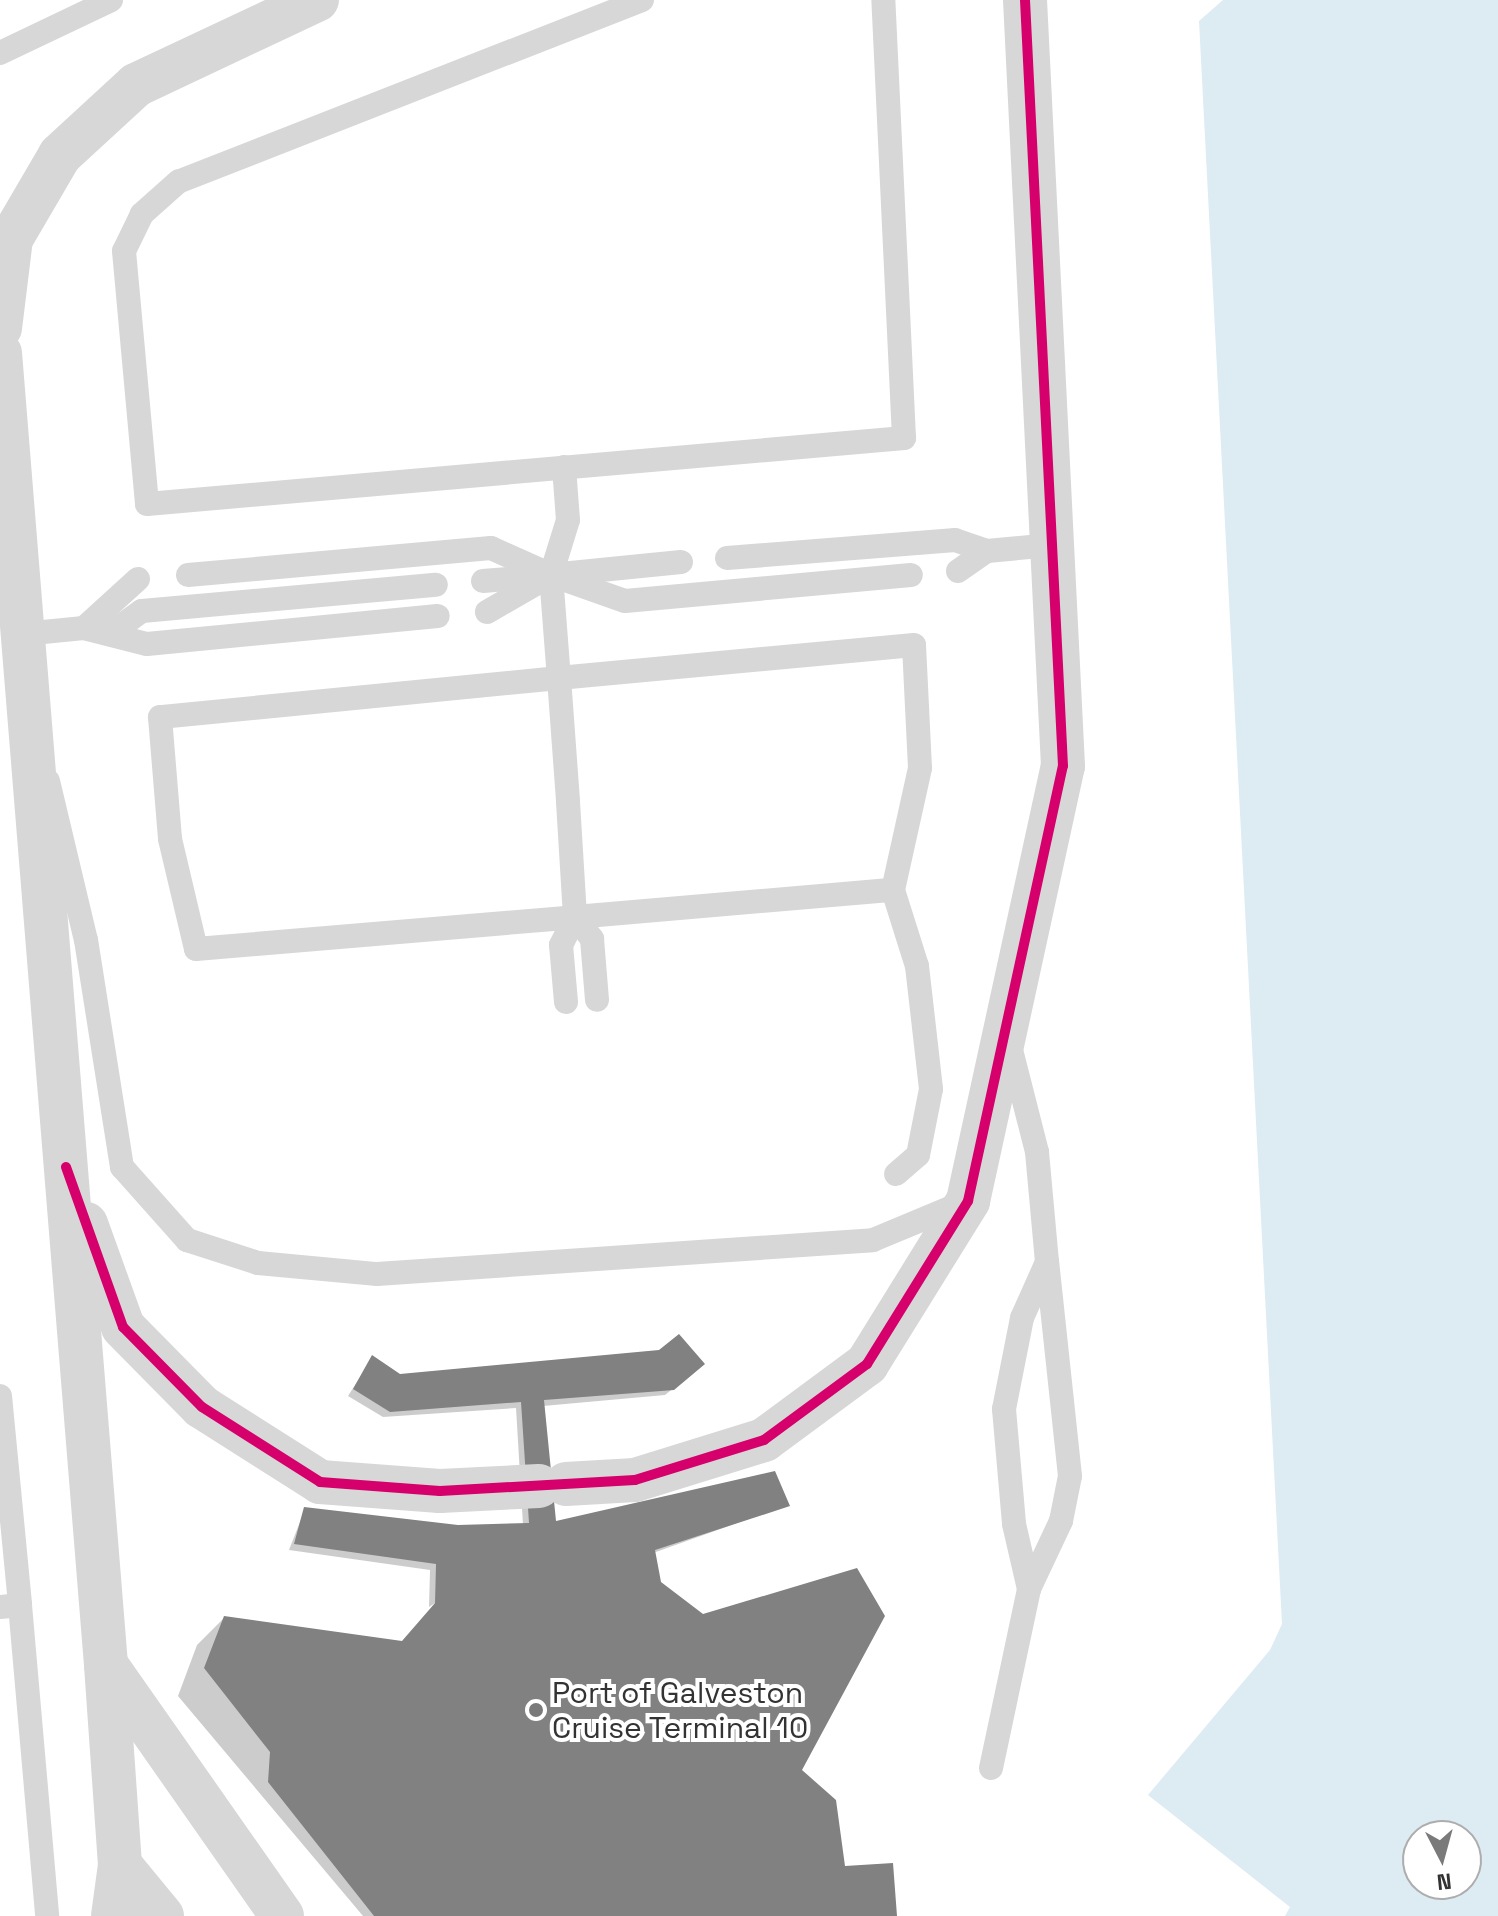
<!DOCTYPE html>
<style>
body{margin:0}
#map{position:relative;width:1498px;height:1916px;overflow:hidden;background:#fff;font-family:"Space Grotesk",sans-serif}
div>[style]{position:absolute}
.water>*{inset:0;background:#ddebf3}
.shadow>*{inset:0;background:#0003}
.building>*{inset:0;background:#818181}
.service>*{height:24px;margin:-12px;padding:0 12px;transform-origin:12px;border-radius:12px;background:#d7d7d7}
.minor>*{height:44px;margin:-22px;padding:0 22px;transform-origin:22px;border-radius:22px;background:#d7d7d7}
.cycleway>*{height:10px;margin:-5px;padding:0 5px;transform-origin:5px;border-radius:5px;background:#d6006c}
.dots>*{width:22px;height:22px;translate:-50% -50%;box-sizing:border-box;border:4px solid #fff;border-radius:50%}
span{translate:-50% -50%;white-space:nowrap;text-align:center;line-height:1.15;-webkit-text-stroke:8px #fff;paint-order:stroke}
.poi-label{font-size:30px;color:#333}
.left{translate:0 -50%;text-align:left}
.north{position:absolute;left:1402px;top:1820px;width:80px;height:80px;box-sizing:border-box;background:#fff;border:2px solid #adadad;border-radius:50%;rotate:174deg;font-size:22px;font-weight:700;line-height:32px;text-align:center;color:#333}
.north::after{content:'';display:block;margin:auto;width:28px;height:36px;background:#7a7a7a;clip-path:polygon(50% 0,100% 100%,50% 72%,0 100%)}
</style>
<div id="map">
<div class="water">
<i style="clip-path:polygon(evenodd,1223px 0,1498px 0,1498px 1916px,1285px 1916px,1290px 1907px,1148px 1795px,1270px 1650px,1282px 1624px,1199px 21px,1223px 0,1418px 1836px,1466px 1836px,1466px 1884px,1418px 1884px,1418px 1836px)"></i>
</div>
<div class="shadow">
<i style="clip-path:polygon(373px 1357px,400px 1376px,696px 1370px,665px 1395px,543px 1406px,555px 1524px,788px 1505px,653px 1553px,659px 1583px,800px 1770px,844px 1869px,895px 1916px,363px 1916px,178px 1696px,197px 1645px,224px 1618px,401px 1643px,438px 1601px,429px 1607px,430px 1570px,289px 1550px,305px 1509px,458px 1527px,523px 1525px,516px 1408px,383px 1417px,348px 1396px)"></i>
</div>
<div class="building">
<i style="clip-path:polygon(679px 1334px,705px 1364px,674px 1390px,544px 1400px,556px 1521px,775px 1471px,790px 1506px,655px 1550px,661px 1582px,703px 1614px,857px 1568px,885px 1616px,802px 1770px,836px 1800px,845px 1866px,893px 1863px,897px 1916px,374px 1916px,268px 1782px,270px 1752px,204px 1668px,224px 1616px,402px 1641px,435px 1603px,436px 1564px,294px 1544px,304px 1507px,458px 1525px,529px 1523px,521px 1402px,390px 1412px,353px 1389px,372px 1355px,400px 1374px,659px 1350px)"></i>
</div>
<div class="service">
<i style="left:642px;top:0;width:497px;rotate:158.6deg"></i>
<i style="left:179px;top:181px;width:50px;rotate:138.3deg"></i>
<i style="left:142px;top:214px;width:41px;rotate:115.9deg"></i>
<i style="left:124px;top:251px;width:254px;rotate:84.8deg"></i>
<i style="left:147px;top:504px;width:760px;rotate:-4.98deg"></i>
<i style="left:904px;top:438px;width:439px;rotate:-92.7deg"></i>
<i style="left:0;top:53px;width:123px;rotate:-25.5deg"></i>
<i style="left:564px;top:467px;width:53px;rotate:85.7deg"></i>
<i style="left:568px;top:520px;width:58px;rotate:107.2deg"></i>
<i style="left:551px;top:575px;width:103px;rotate:85.6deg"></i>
<i style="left:559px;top:678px;width:124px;rotate:85.8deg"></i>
<i style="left:568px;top:802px;width:115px;rotate:86.5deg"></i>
<i style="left:575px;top:917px;width:319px;rotate:-4.9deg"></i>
<i style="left:893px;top:890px;width:125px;rotate:-77.5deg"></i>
<i style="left:920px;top:768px;width:123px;rotate:-92.8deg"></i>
<i style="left:914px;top:645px;width:357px;rotate:174.7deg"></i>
<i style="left:559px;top:678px;width:401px;rotate:174.4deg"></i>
<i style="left:160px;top:717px;width:122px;rotate:85.3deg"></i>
<i style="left:170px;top:839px;width:113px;rotate:76.7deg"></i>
<i style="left:196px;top:949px;width:380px;rotate:-4.8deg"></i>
<i style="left:727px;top:558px;width:229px;rotate:-4.5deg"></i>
<i style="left:955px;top:540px;width:34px;rotate:19deg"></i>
<i style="left:987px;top:551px;width:65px;rotate:-5.3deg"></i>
<i style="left:681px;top:562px;width:131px;rotate:174.3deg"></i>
<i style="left:551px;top:575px;width:78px;rotate:19.4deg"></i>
<i style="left:625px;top:601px;width:287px;rotate:-5.2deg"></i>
<i style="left:958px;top:571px;width:35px;rotate:-35deg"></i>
<i style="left:188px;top:575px;width:304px;rotate:-5.1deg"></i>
<i style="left:491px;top:548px;width:66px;rotate:24.2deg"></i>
<i style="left:551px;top:575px;width:74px;rotate:150deg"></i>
<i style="left:138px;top:579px;width:73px;rotate:137.8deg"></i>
<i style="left:84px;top:628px;width:65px;rotate:14.3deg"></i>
<i style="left:147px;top:644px;width:292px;rotate:-5.5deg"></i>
<i style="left:483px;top:581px;width:58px;rotate:-4.9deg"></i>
<i style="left:23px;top:634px;width:61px;rotate:-5.6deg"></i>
<i style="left:110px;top:634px;width:39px;rotate:-36deg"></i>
<i style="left:142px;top:611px;width:295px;rotate:-5.1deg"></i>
<i style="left:48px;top:781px;width:163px;rotate:76.6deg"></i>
<i style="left:86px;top:940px;width:230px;rotate:81deg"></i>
<i style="left:122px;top:1167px;width:98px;rotate:48.3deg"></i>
<i style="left:187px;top:1240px;width:75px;rotate:17.9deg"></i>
<i style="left:258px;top:1263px;width:120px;rotate:5.3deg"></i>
<i style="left:377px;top:1274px;width:497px;rotate:-3.9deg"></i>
<i style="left:873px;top:1240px;width:96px;rotate:-22.6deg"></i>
<i style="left:893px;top:890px;width:80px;rotate:72.5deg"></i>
<i style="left:917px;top:966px;width:124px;rotate:83.5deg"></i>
<i style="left:931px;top:1089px;width:67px;rotate:101.1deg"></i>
<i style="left:918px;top:1155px;width:29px;rotate:139deg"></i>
<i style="left:575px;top:917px;width:28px;rotate:52deg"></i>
<i style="left:592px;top:939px;width:61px;rotate:85.3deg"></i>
<i style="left:566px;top:1002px;width:57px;rotate:-95deg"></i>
<i style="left:561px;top:945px;width:31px;rotate:-63deg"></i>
<i style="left:1010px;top:1046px;width:109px;rotate:75.7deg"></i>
<i style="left:1037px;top:1152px;width:110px;rotate:84.8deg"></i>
<i style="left:1047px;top:1262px;width:61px;rotate:114.1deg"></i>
<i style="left:1022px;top:1318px;width:93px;rotate:101.2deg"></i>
<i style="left:1004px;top:1409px;width:115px;rotate:85deg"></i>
<i style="left:1014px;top:1524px;width:67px;rotate:77deg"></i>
<i style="left:1029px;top:1589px;width:75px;rotate:-64.8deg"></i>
<i style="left:1061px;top:1521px;width:46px;rotate:-78.7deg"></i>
<i style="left:1070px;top:1476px;width:215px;rotate:-96.1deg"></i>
<i style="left:0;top:1396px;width:210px;rotate:84.5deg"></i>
<i style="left:20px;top:1605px;width:20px;rotate:174deg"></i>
<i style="left:20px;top:1605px;width:312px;rotate:85deg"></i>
<i style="left:991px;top:1768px;width:183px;rotate:-78deg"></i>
</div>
<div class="minor">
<i style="left:0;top:328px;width:90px;rotate:-83deg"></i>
<i style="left:11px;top:239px;width:97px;rotate:-59.7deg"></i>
<i style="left:60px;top:155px;width:103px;rotate:-42.6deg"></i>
<i style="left:136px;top:85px;width:200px;rotate:-25.2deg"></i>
<i style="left:0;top:353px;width:1316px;rotate:85.38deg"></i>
<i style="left:106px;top:1665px;width:200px;rotate:86deg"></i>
<i style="left:120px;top:1865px;width:51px;rotate:97.8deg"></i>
<i style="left:86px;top:1224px;width:109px;rotate:70.2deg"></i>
<i style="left:123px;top:1327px;width:112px;rotate:45.4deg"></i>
<i style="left:202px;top:1407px;width:140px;rotate:32.4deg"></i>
<i style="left:320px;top:1482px;width:120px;rotate:4.3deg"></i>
<i style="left:440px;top:1491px;width:99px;rotate:-2.9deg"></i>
<i style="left:566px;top:1484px;width:69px;rotate:-3.3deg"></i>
<i style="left:635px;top:1480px;width:135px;rotate:-17.2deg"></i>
<i style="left:764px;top:1440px;width:128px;rotate:-36.4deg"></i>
<i style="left:867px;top:1364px;width:192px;rotate:-58.2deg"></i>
<i style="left:968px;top:1201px;width:445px;rotate:-77.7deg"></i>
<i style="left:1063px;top:766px;width:767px;rotate:-92.84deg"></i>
<i style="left:107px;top:1666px;width:305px;rotate:55deg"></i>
<i style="left:120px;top:1865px;width:66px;rotate:50.5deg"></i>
</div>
<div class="cycleway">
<i style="left:66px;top:1167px;width:170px;rotate:70.4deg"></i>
<i style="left:123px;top:1327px;width:112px;rotate:45.4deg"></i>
<i style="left:202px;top:1407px;width:140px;rotate:32.4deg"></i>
<i style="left:320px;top:1482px;width:120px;rotate:4.3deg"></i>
<i style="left:440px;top:1491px;width:195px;rotate:-3.2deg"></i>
<i style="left:635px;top:1480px;width:135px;rotate:-17.2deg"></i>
<i style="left:764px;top:1440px;width:128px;rotate:-36.4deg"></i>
<i style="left:867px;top:1364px;width:192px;rotate:-58.2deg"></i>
<i style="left:968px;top:1201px;width:445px;rotate:-77.7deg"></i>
<i style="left:1063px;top:766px;width:767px;rotate:-92.84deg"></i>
</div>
<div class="dots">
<i style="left:536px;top:1710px;background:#7a7a7a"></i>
</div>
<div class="poi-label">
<span class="left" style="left:552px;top:1710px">Port of Galveston<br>Cruise Terminal 10</span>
</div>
<div class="north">N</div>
</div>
